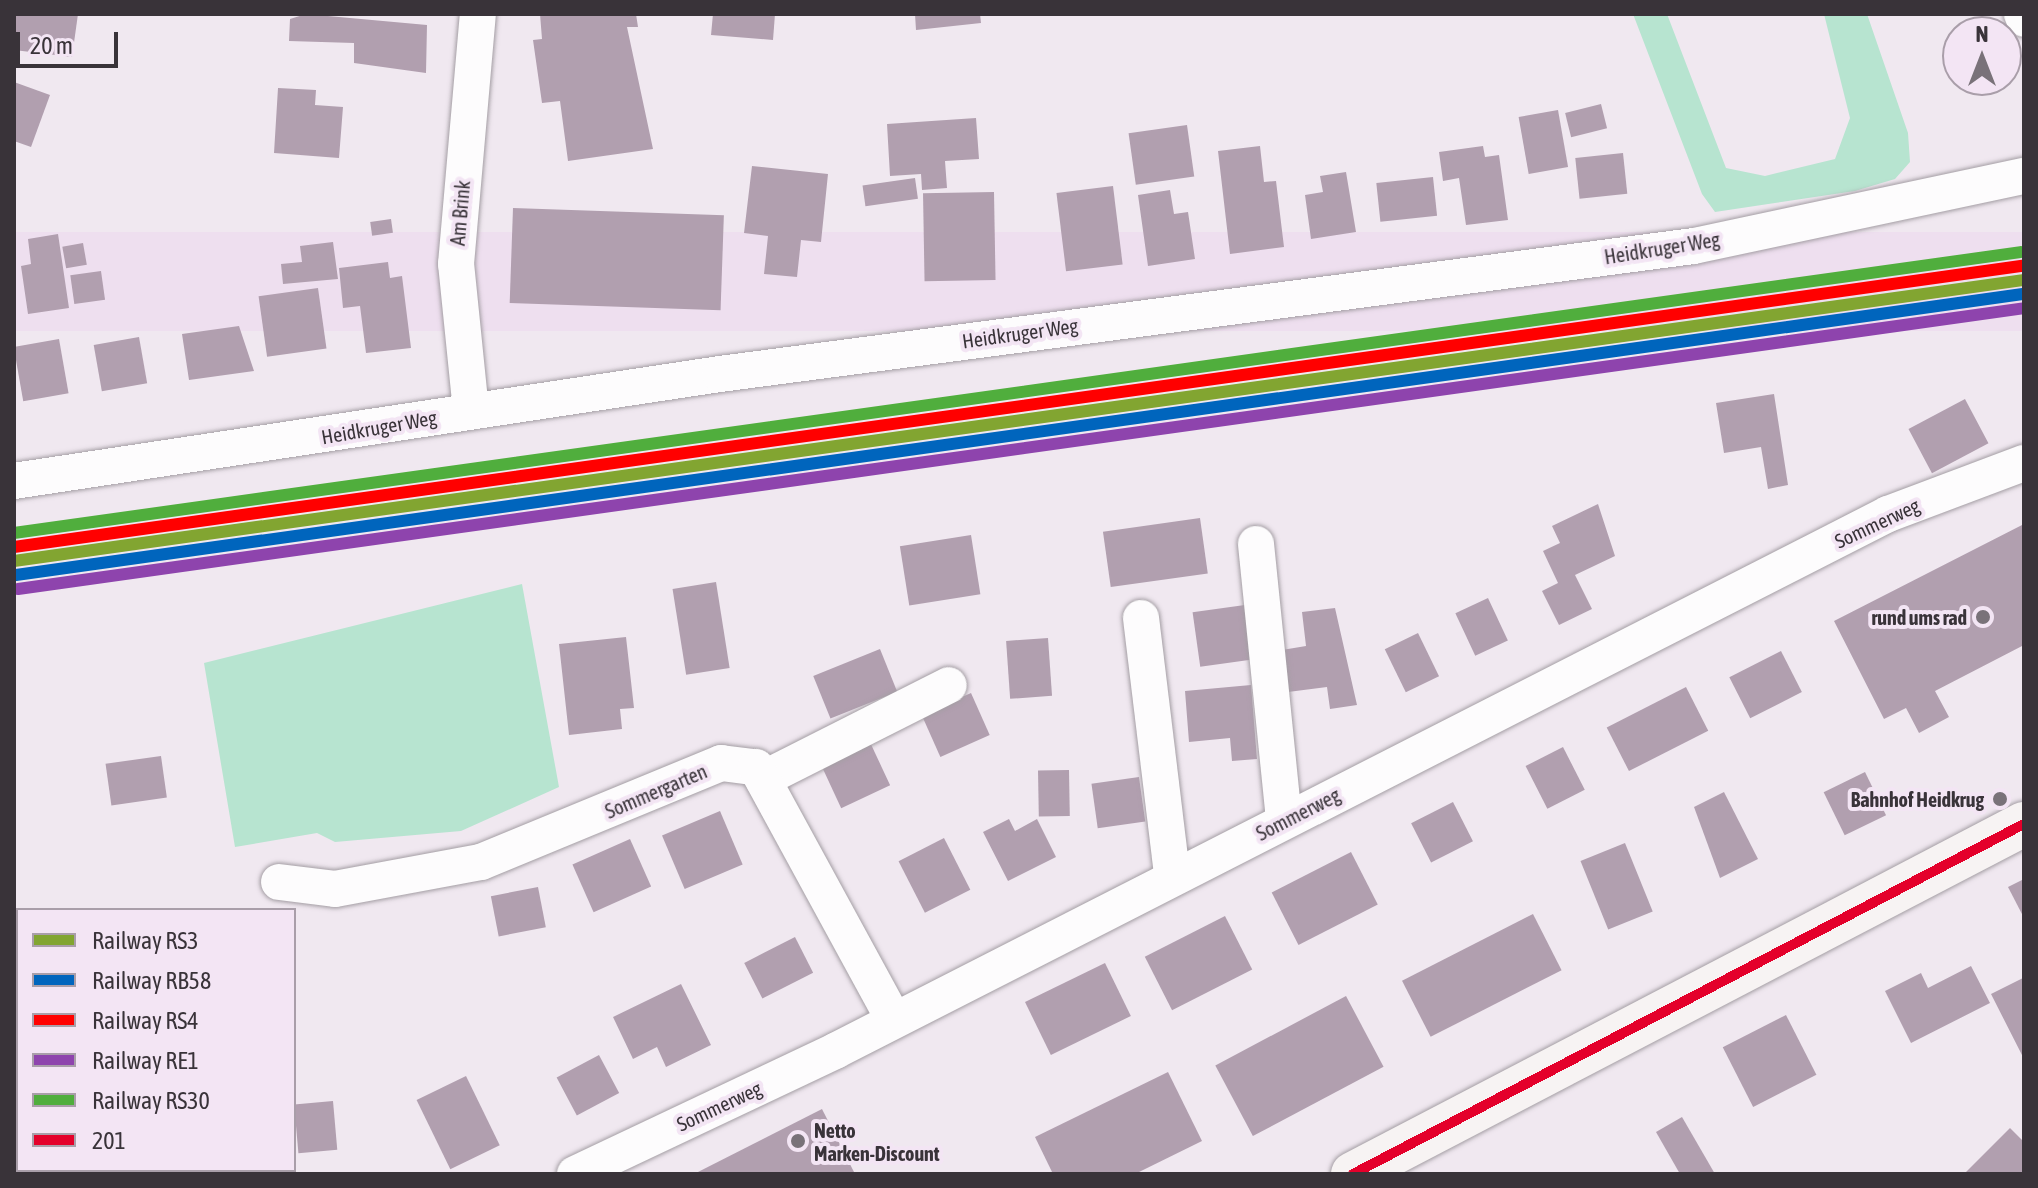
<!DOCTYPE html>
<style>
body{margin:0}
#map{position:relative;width:2038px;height:1188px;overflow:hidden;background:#f0e8f0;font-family:"Asap Condensed",sans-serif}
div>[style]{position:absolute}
.built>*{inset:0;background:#eedfef;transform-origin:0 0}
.green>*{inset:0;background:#b7e4d0}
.building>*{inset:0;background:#b19faf;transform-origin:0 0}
.roads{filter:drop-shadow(0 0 2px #a49ea4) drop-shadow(0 0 2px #a49ea4)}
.minor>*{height:36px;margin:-18px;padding:0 18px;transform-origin:18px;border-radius:18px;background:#fdfcfd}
.major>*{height:44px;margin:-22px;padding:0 22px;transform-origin:22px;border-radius:22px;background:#f7f3f3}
.bus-1>*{height:10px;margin:-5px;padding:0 5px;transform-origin:5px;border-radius:5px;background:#e4002b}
.rail-1>*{height:12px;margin:-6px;padding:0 6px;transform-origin:6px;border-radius:6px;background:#82a531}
.rail-2>*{height:12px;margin:-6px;padding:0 6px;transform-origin:6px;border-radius:6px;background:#0065bd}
.rail-3>*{height:12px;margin:-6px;padding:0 6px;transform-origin:6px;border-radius:6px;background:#f00}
.rail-4>*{height:12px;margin:-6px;padding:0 6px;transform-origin:6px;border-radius:6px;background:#8e44ad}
.rail-5>*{height:12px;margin:-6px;padding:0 6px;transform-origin:6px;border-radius:6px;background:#50ae3d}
.dots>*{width:22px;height:22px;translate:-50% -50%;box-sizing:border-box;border:4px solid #f3e5f4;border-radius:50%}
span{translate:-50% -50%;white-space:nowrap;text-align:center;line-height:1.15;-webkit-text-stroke:8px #f3e5f4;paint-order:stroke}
.street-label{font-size:20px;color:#393339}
.poi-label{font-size:20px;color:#393339;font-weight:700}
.right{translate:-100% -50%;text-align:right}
.left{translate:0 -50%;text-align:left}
.frame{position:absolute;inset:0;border:16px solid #393339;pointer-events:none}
.legend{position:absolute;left:16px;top:908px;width:280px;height:264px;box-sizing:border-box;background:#f3e5f4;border:2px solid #a99ea9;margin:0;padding:10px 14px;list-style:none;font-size:24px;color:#393339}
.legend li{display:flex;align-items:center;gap:16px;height:40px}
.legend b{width:40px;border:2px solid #a99ea9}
.north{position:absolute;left:1942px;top:16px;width:80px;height:80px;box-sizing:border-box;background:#f3e5f4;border:2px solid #a99ea9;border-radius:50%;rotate:0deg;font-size:22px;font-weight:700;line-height:32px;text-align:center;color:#393339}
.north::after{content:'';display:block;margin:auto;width:28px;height:36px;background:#797279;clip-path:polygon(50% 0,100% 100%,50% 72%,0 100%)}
.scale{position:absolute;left:16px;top:32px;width:102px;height:36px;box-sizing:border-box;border:4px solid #393339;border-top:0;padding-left:10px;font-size:24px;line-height:28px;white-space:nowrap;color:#393339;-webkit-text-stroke:6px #f3e5f4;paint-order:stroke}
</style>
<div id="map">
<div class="built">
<i style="left:2024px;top:232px;width:99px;height:2029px;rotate:90deg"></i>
</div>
<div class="green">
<i style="clip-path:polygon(1633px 14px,1667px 14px,1726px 168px,1765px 176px,1835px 159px,1850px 118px,1824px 14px,1867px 14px,1908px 133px,1910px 162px,1895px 179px,1855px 191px,1715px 212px,1702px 194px)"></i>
<i style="clip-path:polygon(522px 584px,559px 787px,461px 831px,335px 842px,317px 833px,235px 847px,204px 663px)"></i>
</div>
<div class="building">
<i style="clip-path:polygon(14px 14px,78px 14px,72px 57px,14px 50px)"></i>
<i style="clip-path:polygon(306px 14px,427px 25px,426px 73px,354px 63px,354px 43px,289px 41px,290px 19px)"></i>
<i style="clip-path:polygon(540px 14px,636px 14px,638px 27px,627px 27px,653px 149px,568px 161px,560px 101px,542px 103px,533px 40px,542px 39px)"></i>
<i style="clip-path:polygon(713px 14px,775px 14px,773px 40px,711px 35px)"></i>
<i style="clip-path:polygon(915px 14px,980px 14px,981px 23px,916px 30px)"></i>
<i style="clip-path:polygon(14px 82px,50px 95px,31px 147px,14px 141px)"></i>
<i style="clip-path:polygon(278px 88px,316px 90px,315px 105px,343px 107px,339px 158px,274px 153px)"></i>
<i style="left:1601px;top:104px;width:25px;height:37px;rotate:76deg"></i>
<i style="left:1558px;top:110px;width:58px;height:40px;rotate:80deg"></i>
<i style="clip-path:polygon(976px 118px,979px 159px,945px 161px,947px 188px,922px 190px,921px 174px,890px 176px,887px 124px)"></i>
<i style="left:1187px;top:125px;width:52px;height:59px;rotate:82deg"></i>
<i style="clip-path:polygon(1260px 146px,1264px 182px,1276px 181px,1284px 247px,1230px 254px,1218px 151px)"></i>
<i style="clip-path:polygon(1483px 146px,1485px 157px,1499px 155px,1508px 220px,1466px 225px,1459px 178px,1443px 181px,1439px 152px)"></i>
<i style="left:1623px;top:153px;width:41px;height:48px;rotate:84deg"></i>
<i style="clip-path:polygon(752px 166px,828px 174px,821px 242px,801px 240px,797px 277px,764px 274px,768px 236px,744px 233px)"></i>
<i style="clip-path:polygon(1346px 172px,1356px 232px,1311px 239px,1305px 195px,1323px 192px,1320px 176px)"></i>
<i style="left:1433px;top:177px;width:39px;height:57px;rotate:84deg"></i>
<i style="left:915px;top:178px;width:21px;height:53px;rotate:82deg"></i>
<i style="left:1113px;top:186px;width:79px;height:57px;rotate:83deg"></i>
<i style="clip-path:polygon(1170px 190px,1174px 214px,1188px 212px,1195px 259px,1148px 266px,1138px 195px)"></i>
<i style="left:994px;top:192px;width:88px;height:71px;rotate:89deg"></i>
<i style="left:513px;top:208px;width:211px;height:95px;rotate:2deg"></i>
<i style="left:391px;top:219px;width:14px;height:21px;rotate:82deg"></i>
<i style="clip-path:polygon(58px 234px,69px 308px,28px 314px,21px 266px,31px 264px,28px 239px)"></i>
<i style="clip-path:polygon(333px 242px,338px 279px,283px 284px,281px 264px,302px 262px,300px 246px)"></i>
<i style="left:83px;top:243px;width:22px;height:21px;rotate:80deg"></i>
<i style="clip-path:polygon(388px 262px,390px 278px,402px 276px,411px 348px,366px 353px,360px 306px,343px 308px,339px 268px)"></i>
<i style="left:101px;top:271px;width:29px;height:31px;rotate:82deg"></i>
<i style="left:318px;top:288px;width:61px;height:60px;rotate:82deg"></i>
<i style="clip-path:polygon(239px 326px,254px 371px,189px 380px,182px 334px)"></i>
<i style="left:139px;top:337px;width:47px;height:46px;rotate:80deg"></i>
<i style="left:59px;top:339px;width:55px;height:46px;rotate:80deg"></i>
<i style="clip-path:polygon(1774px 394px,1788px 485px,1768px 489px,1761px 447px,1724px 453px,1716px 403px)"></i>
<i style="left:1965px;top:399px;width:50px;height:64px;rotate:62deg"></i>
<i style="clip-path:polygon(1598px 504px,1615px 556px,1575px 575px,1592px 609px,1559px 625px,1542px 591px,1558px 583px,1543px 551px,1560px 543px,1552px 526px)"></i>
<i style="left:1200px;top:518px;width:56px;height:98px;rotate:82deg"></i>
<i style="clip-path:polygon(2024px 524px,2024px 645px,1935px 691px,1949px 717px,1919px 733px,1906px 708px,1884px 719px,1834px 621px)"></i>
<i style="left:971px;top:535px;width:60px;height:72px;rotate:81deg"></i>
<i style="left:716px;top:582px;width:87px;height:44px;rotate:81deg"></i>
<i style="left:1488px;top:598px;width:47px;height:36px;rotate:65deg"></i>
<i style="left:1252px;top:604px;width:55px;height:60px;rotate:82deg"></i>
<i style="clip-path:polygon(1335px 608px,1357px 705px,1330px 709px,1327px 687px,1288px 692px,1282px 650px,1306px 646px,1302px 612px)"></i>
<i style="left:1418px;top:633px;width:48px;height:37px;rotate:64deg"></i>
<i style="clip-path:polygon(626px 637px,634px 708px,620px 709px,622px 729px,569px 735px,559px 644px)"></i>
<i style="left:1048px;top:638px;width:58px;height:42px;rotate:86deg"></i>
<i style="left:880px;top:649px;width:46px;height:72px;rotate:68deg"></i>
<i style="left:1781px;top:651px;width:46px;height:58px;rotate:63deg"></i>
<i style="clip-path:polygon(1251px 685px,1257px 759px,1232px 761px,1230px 738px,1189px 742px,1185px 691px)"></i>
<i style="left:1686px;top:687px;width:49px;height:89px;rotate:63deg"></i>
<i style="left:971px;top:693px;width:46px;height:54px;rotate:66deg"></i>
<i style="left:869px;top:740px;width:50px;height:54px;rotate:65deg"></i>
<i style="left:1563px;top:747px;width:48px;height:42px;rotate:63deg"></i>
<i style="left:161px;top:756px;width:42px;height:56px;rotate:82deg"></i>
<i style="left:1069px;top:770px;width:46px;height:31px;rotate:89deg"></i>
<i style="left:1865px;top:772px;width:48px;height:46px;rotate:64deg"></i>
<i style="left:1139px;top:777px;width:45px;height:48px;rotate:82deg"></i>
<i style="clip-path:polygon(1724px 792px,1758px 859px,1720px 878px,1694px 807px)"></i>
<i style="left:1453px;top:802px;width:44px;height:47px;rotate:63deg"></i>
<i style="left:720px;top:811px;width:58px;height:63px;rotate:67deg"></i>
<i style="clip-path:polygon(1009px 819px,1015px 831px,1037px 819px,1056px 857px,1008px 881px,983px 832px)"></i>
<i style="left:944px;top:838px;width:58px;height:51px;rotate:63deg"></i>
<i style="left:630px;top:839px;width:52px;height:63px;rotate:66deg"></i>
<i style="left:1625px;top:843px;width:74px;height:48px;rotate:68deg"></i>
<i style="left:1351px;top:852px;width:59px;height:89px;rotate:63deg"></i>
<i style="clip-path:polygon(2024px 879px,2024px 918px,2008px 887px)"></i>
<i style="left:538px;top:887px;width:41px;height:48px;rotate:79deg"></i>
<i style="left:1533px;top:914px;width:63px;height:147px;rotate:63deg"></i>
<i style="left:1225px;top:916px;width:60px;height:90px;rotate:63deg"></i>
<i style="left:795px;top:937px;width:40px;height:57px;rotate:63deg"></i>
<i style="left:1105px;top:963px;width:59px;height:89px;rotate:64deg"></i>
<i style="clip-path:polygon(1971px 966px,1990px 1003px,1911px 1043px,1885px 991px,1921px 973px,1928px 988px)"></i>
<i style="clip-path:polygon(2024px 967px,2024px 1059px,1991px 994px,2023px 978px)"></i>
<i style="clip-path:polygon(681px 984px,711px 1045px,666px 1067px,657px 1047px,633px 1059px,613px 1017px)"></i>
<i style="left:1346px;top:996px;width:80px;height:148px;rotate:62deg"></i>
<i style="left:18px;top:1010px;width:63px;height:4px;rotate:90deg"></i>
<i style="left:1786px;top:1015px;width:67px;height:71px;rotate:63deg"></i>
<i style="left:599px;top:1055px;width:43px;height:48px;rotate:62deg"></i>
<i style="clip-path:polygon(1168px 1072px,1202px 1141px,1135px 1174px,1053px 1174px,1035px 1137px)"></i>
<i style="left:466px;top:1076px;width:77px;height:55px;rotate:64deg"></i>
<i style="left:333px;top:1101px;width:49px;height:39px;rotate:85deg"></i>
<i style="clip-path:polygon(822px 1109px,855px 1174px,694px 1174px)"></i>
<i style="clip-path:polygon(1682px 1117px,1715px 1174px,1680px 1174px,1656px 1132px)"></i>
<i style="clip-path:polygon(2010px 1128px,2024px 1142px,2024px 1174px,1964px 1174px)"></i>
<i style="clip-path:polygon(61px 1170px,115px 1170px,61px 1174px)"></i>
</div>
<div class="roads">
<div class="minor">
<i style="left:2022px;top:14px;width:5px;rotate:68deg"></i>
<i style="left:471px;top:411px;width:148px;rotate:-95.8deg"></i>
<i style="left:456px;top:264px;width:251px;rotate:-85deg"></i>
<i style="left:14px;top:481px;width:714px;rotate:-8.62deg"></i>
<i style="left:720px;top:374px;width:982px;rotate:-7.49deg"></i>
<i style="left:1694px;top:246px;width:337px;rotate:-12deg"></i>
<i style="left:1256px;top:544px;width:278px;rotate:84.2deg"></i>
<i style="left:1141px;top:618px;width:260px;rotate:83.1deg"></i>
<i style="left:763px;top:779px;width:208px;rotate:-26.8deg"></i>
<i style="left:279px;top:882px;width:56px;rotate:7.1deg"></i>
<i style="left:335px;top:889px;width:148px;rotate:-10.5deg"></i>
<i style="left:481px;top:862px;width:260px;rotate:-22.4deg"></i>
<i style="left:721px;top:763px;width:35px;rotate:7deg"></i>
<i style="left:756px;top:767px;width:288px;rotate:61.4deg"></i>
<i style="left:575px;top:1174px;width:288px;rotate:-25.3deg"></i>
<i style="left:835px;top:1051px;width:1182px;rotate:-27.02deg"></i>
<i style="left:1888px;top:514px;width:145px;rotate:-20.6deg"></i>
</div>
<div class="major">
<i style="left:1353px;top:1174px;width:757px;rotate:-27.55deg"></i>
</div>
</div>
<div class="bus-1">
<i style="left:1353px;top:1174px;width:757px;rotate:-27.55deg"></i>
</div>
<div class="rail-1">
<i style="left:14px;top:561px;width:2030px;rotate:-7.96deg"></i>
</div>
<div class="rail-2">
<i style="left:16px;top:575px;width:2028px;rotate:-7.97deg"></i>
</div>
<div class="rail-3">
<i style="left:14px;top:547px;width:2028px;rotate:-7.97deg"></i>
</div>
<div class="rail-4">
<i style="left:18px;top:589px;width:2026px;rotate:-7.97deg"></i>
</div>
<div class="rail-5">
<i style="left:14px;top:533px;width:2026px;rotate:-7.97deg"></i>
</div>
<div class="dots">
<i style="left:1983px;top:617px;background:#797279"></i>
<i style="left:2000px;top:799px;background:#797279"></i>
<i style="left:798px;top:1141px;background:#797279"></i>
</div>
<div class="street-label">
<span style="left:460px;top:213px;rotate:-85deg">Am Brink</span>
<span style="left:1662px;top:248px;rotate:-9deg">Heidkruger Weg</span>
<span style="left:1020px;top:333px;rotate:-8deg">Heidkruger Weg</span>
<span style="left:379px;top:427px;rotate:-10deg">Heidkruger Weg</span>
<span style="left:1877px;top:523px;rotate:-25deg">Sommerweg</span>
<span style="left:656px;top:791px;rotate:-23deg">Sommergarten</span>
<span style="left:1298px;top:814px;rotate:-27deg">Sommerweg</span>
<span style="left:719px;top:1106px;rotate:-25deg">Sommerweg</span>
</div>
<div class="poi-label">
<span class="right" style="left:1967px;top:617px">rund ums rad</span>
<span class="right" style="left:1984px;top:799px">Bahnhof Heidkrug</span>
<span class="left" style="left:814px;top:1142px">Netto<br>Marken-Discount</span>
</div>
<div class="frame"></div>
<ul class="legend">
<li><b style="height:10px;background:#82a531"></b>Railway RS3</li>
<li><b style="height:10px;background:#0065bd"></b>Railway RB58</li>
<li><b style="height:10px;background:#f00"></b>Railway RS4</li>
<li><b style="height:10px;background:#8e44ad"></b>Railway RE1</li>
<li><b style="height:10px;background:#50ae3d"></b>Railway RS30</li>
<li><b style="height:10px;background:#e4002b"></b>201</li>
</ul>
<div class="north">N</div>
<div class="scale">20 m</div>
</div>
